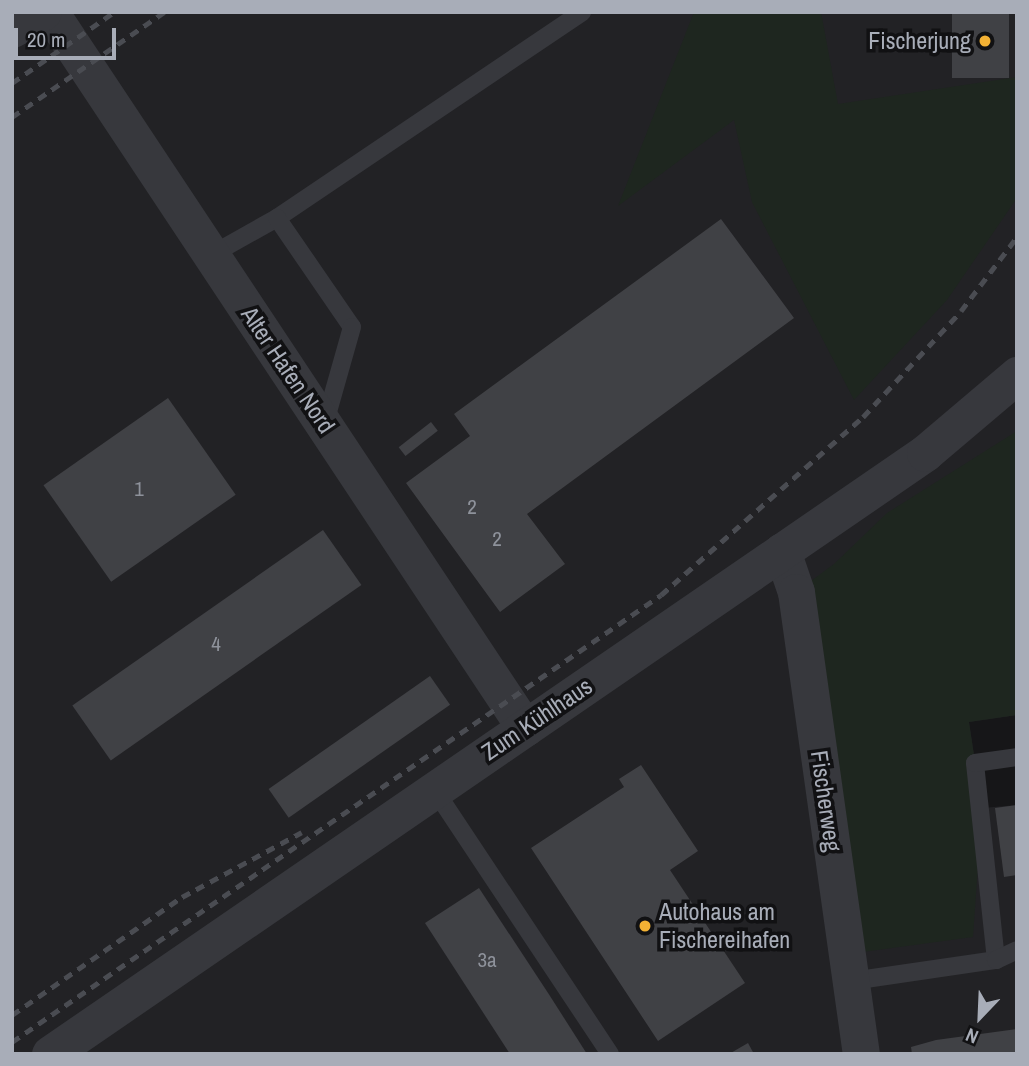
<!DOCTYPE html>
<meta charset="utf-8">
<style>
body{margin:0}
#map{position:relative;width:1029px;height:1066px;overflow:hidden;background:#161618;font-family:"Archivo Narrow",sans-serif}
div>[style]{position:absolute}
.built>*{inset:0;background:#222225}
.green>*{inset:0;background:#1e261f}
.building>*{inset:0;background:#404145;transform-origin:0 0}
.lane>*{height:18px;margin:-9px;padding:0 9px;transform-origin:9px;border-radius:9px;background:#37383d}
.street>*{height:37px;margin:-18.5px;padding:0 18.5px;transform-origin:18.5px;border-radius:18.5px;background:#37383d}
.rail>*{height:5px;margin-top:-2.5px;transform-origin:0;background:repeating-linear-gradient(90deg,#4a4c52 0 9px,transparent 0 16px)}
.dots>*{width:19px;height:19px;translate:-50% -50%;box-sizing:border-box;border:4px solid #111113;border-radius:50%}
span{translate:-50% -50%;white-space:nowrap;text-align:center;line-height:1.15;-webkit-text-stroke:7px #111113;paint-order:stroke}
.number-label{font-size:21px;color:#8e929b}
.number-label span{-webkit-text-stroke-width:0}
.poi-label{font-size:24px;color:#a8adb8}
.right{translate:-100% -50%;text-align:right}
.left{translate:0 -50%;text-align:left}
.street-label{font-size:24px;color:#a8adb8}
.frame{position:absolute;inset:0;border:14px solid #a8adb8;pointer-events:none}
.north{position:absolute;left:945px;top:982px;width:70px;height:70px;-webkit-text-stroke:5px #111113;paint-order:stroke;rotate:203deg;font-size:19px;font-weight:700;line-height:28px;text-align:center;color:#a8adb8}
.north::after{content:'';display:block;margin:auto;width:24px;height:32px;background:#a8adb8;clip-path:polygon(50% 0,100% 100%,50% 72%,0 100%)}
.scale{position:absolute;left:14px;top:28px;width:102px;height:32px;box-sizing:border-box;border:4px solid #a8adb8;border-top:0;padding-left:9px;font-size:21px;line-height:24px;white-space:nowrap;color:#a8adb8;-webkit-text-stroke:5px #111113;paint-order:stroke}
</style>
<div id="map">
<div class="built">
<i style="clip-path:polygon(12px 12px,1017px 12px,1017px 715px,969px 722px,982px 808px,1017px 805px,1017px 1054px,12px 1054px)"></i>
</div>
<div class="green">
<i style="clip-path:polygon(694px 12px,821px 12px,838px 104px,1017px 77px,1017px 198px,947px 300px,854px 400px,752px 202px,734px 120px,618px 206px)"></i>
<i style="clip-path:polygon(1017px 431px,1017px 715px,969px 722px,982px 808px,973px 937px,848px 954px,796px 592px,834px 564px,887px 513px)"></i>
</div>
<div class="building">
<i style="left:952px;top:12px;width:57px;height:66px"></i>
<i style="clip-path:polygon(721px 219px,794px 318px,527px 514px,565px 564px,500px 612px,406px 483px,470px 436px,454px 414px)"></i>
<i style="left:168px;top:398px;width:118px;height:152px;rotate:55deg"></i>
<i style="left:431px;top:422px;width:11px;height:41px;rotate:52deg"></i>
<i style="left:323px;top:530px;width:67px;height:306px;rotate:55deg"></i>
<i style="left:430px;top:676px;width:35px;height:197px;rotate:55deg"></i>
<i style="clip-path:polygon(641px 765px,698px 851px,670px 870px,745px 983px,658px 1041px,531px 848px,624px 787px,619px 779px)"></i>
<i style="clip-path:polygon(1017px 805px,1017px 875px,1004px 877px,995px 808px)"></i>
<i style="clip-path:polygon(479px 888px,550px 996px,587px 1054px,510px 1054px,425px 923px)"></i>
<i style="clip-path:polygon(1017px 1029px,1017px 1054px,912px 1054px,911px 1047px,936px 1040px)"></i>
<i style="clip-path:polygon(748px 1043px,754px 1054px,729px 1054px)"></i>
</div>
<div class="lane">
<i style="left:277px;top:218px;width:368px;rotate:-34deg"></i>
<i style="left:211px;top:255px;width:76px;rotate:-29.3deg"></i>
<i style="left:277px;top:218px;width:132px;rotate:55.5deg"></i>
<i style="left:352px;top:327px;width:103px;rotate:105.8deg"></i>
<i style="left:434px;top:789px;width:318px;rotate:56.4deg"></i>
<i style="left:996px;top:960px;width:198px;rotate:-96.1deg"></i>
<i style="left:975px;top:763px;width:42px;rotate:-8.1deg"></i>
<i style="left:852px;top:981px;width:146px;rotate:-8.3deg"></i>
<i style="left:996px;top:960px;width:23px;rotate:-25deg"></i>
</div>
<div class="street">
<i style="left:50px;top:12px;width:859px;rotate:56.44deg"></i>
<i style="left:12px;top:29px;width:35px;rotate:-29deg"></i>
<i style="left:782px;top:551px;width:43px;rotate:71.1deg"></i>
<i style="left:796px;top:592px;width:467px;rotate:82deg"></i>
<i style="left:50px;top:1054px;width:1062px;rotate:-34.48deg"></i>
<i style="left:925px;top:453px;width:121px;rotate:-40.3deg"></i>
</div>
<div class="rail">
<i style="left:12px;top:83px;width:124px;rotate:-34.8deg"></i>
<i style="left:12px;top:117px;width:185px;rotate:-34.6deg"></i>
<i style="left:12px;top:1015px;width:207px;rotate:-34.8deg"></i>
<i style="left:182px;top:897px;width:136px;rotate:-28.4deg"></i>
<i style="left:12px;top:1042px;width:788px;rotate:-34.56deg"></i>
<i style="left:661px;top:595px;width:269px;rotate:-41.4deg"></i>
<i style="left:863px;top:417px;width:144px;rotate:-47.2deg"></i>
<i style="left:961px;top:311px;width:93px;rotate:-52.9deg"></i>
</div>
<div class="dots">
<i style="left:985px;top:41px;background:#f2b134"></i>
<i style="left:645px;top:926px;background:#f2b134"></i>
</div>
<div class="number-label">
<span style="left:139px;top:489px">1</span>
<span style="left:472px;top:507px">2</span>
<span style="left:497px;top:539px">2</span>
<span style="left:216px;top:644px">4</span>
<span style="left:487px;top:960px">3a</span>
</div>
<div class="poi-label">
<span class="right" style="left:971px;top:41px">Fischerjung</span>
<span class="left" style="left:659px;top:926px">Autohaus am<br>Fischereihafen</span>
</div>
<div class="street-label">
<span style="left:288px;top:370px;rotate:56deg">Alter Hafen Nord</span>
<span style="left:537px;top:719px;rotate:-34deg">Zum Kühlhaus</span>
<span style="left:826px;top:801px;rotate:82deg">Fischerweg</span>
</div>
<div class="frame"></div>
<div class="north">N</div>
<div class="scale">20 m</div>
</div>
